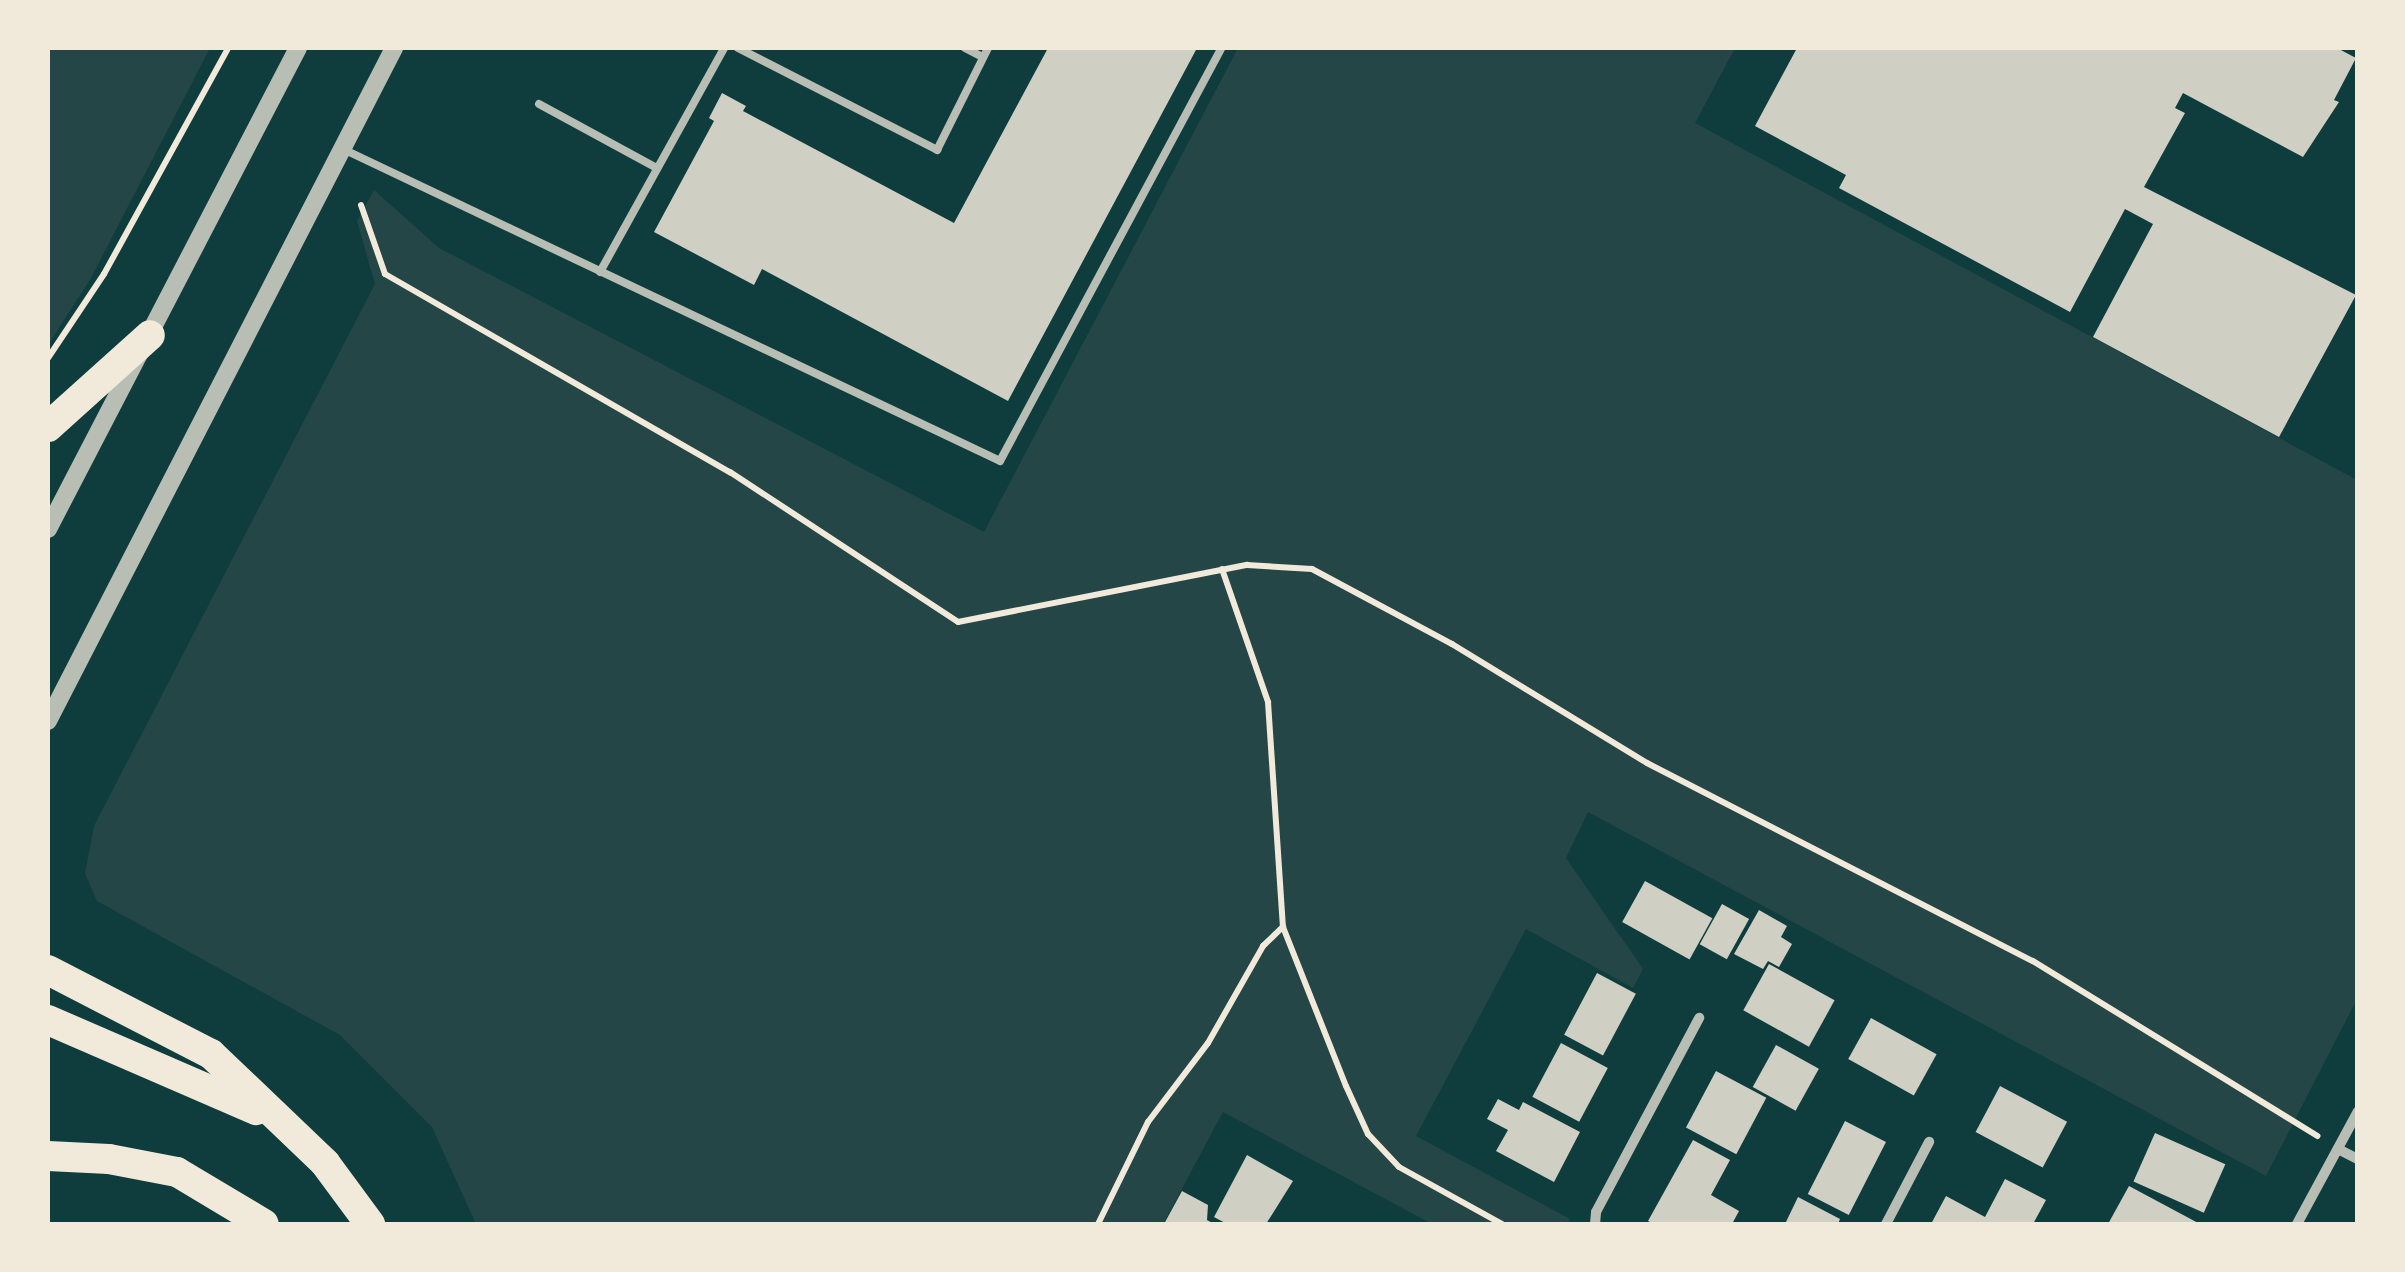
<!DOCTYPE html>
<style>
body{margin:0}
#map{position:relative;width:2405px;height:1272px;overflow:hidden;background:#0f3d3e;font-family:"Alegreya Sans",sans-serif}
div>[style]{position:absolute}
.green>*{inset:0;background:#244646}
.building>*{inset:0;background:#cfcfc3;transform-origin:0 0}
.path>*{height:6px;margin:-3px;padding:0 3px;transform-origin:3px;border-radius:3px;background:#f1e9da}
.service>*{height:8px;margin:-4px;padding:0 4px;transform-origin:4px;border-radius:4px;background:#b8beb3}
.minor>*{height:10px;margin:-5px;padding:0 5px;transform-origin:5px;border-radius:5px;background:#b8beb3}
.tertiary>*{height:18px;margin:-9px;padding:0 9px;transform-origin:9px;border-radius:9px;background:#b8beb3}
.motorway>*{height:30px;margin:-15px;padding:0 15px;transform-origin:15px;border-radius:15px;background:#f1e9da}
span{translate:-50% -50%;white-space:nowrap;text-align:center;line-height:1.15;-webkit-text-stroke:10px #f1e9da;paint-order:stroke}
.frame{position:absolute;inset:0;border:50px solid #f1e9da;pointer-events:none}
</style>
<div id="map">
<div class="green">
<i style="clip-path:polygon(48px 48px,210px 48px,91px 278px,48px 345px)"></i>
<i style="clip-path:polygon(1238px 48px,1735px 48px,1695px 123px,2357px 480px,2357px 999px,2266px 1176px,1588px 812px,1566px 858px,1643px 969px,1633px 988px,1526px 929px,1416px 1136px,1570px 1219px,1567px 1224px,1432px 1224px,1223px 1112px,1163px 1224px,476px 1224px,432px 1127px,340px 1035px,97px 901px,85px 873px,94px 826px,375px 284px,357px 221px,374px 190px,439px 248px,984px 532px)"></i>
</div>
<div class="building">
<i style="clip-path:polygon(1048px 48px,1197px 48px,1008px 401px,762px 269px,754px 285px,654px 232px,714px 121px,709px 118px,722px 93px,746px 106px,743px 111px,954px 223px)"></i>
<i style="clip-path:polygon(1797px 48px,2337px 48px,2356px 58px,2334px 100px,2339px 102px,2303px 157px,2183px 93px,2175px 108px,2185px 113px,2144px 187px,2356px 295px,2279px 437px,2093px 337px,2153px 224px,2125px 209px,2070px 312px,1839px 188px,1846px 175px,1755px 126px)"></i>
<i style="left:1645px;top:881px;width:77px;height:47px;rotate:29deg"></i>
<i style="left:1722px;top:904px;width:31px;height:46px;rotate:29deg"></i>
<i style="clip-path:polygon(1759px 910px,1787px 926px,1781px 937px,1792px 944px,1779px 967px,1768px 961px,1763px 969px,1734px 954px)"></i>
<i style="left:1769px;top:964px;width:75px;height:53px;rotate:29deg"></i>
<i style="left:1597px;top:973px;width:44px;height:70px;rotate:28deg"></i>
<i style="left:1871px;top:1018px;width:75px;height:47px;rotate:29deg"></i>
<i style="left:1561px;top:1043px;width:53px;height:61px;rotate:28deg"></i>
<i style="left:1776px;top:1045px;width:49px;height:48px;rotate:29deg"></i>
<i style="left:1716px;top:1071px;width:57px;height:64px;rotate:28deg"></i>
<i style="left:2000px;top:1086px;width:76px;height:52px;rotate:28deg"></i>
<i style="clip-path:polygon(1498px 1099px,1519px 1110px,1523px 1102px,1580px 1132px,1554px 1182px,1496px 1151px,1508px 1130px,1487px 1119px)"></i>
<i style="left:1845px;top:1121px;width:46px;height:82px;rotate:27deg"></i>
<i style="left:2155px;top:1133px;width:77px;height:53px;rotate:24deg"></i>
<i style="clip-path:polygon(1693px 1140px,1730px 1160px,1711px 1195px,1739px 1211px,1732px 1224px,1654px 1224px,1648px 1221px)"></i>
<i style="clip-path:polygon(1247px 1155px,1293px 1181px,1266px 1224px,1227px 1224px,1214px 1217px)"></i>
<i style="clip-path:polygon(2005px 1179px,2046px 1200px,2033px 1224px,1931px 1224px,1946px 1196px,1985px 1217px)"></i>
<i style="clip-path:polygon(2129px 1186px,2200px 1224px,2108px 1224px)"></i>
<i style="clip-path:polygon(1182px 1191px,1208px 1205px,1207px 1220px,1214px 1224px,1164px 1224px)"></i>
<i style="clip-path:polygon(1798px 1197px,1840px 1219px,1838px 1224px,1785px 1224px)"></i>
</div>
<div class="path">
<i style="left:361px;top:205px;width:73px;rotate:70.8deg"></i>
<i style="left:385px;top:274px;width:398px;rotate:29.9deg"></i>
<i style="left:730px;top:472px;width:273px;rotate:33.3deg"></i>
<i style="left:958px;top:622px;width:295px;rotate:-11.2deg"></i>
<i style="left:1247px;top:565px;width:65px;rotate:3.5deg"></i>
<i style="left:1312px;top:569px;width:159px;rotate:28.2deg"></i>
<i style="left:1452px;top:644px;width:228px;rotate:31.4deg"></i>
<i style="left:1647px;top:763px;width:434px;rotate:27.2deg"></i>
<i style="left:2033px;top:961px;width:334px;rotate:31.6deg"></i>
<i style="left:48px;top:358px;width:101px;rotate:-56.3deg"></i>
<i style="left:104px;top:274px;width:258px;rotate:-61.2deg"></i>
<i style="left:1222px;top:569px;width:141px;rotate:70.9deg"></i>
<i style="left:1268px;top:702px;width:225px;rotate:86.2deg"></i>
<i style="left:1283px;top:927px;width:171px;rotate:68.4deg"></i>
<i style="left:1346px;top:1086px;width:53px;rotate:65.4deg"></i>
<i style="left:1368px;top:1134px;width:45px;rotate:46.8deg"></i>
<i style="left:1399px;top:1167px;width:118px;rotate:29deg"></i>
<i style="left:1098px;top:1224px;width:114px;rotate:-63.9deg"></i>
<i style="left:1148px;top:1122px;width:99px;rotate:-52.8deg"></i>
<i style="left:1208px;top:1043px;width:112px;rotate:-60.4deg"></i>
<i style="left:1263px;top:946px;width:28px;rotate:-44deg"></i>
</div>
<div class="service">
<i style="left:738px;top:48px;width:224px;rotate:27.1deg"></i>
<i style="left:937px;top:150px;width:114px;rotate:-63.4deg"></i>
<i style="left:965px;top:48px;width:20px;rotate:27deg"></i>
<i style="left:539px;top:104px;width:134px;rotate:28.5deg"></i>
<i style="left:345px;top:150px;width:725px;rotate:25.4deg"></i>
<i style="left:1000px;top:461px;width:468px;rotate:-61.8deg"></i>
<i style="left:600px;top:272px;width:256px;rotate:-61deg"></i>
</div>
<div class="minor">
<i style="left:2338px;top:1149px;width:22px;rotate:27deg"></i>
<i style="left:1595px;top:1224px;width:12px;rotate:-85deg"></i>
<i style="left:1596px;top:1212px;width:220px;rotate:-62deg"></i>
<i style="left:1886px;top:1224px;width:93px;rotate:-62.3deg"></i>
<i style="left:2297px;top:1224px;width:128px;rotate:-61.6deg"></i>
</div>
<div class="tertiary">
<i style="left:48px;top:529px;width:542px;rotate:-62.54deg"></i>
<i style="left:48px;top:721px;width:757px;rotate:-62.79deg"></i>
</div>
<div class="motorway">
<i style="left:48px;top:427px;width:137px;rotate:-42deg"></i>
<i style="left:48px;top:970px;width:183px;rotate:27.3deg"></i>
<i style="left:211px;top:1054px;width:158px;rotate:43.7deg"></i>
<i style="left:325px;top:1163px;width:76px;rotate:53.6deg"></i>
<i style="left:48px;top:1020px;width:227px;rotate:23.4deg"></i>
<i style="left:48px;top:1156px;width:61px;rotate:2.8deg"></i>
<i style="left:109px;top:1159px;width:69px;rotate:10.8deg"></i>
<i style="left:177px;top:1172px;width:101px;rotate:30.9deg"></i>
</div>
<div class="frame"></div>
</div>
